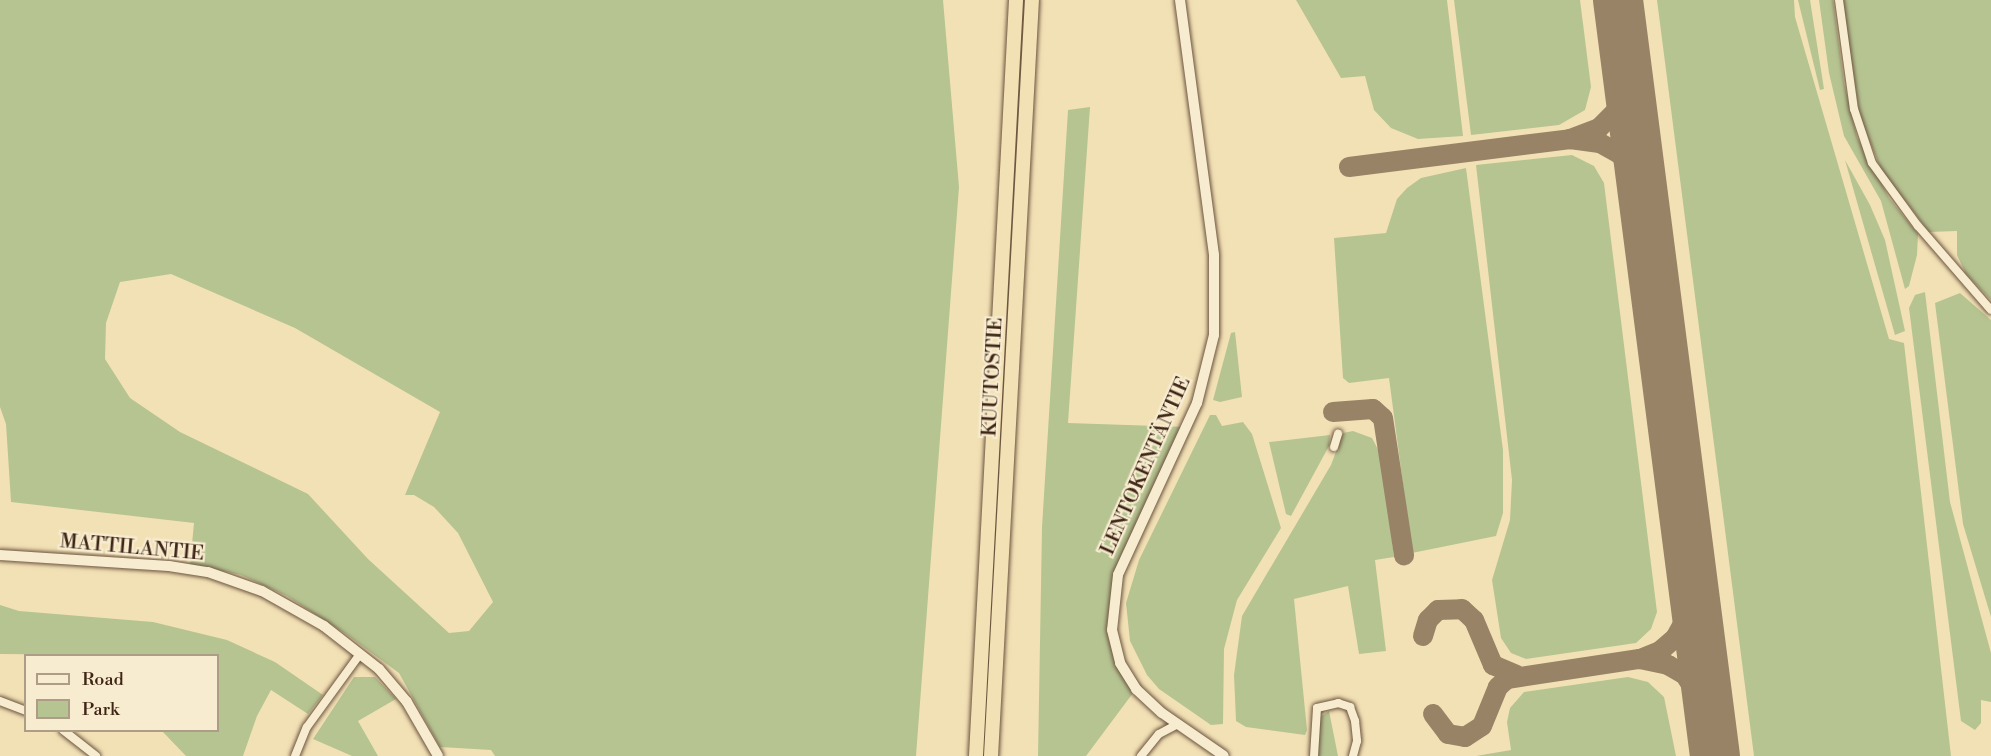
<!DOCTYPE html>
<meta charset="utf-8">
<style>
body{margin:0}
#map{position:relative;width:1991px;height:756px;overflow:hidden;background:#f3e1b6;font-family:"Libre Bodoni",serif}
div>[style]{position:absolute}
.green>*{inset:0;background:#b6c492}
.taxiway>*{height:20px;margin:-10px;padding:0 10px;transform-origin:10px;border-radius:10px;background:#988366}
.runway>*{height:50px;margin:-25px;padding:0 25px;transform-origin:25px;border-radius:25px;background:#988366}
.roads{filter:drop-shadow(0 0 2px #6b543e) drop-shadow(0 0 2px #6b543e)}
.minor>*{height:8px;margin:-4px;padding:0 4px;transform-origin:4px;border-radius:4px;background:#f7ecd0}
.tertiary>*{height:10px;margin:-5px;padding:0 5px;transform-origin:5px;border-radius:5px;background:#f7ecd0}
.trunk>*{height:14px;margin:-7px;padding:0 7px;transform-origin:7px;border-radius:7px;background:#f3e1b6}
span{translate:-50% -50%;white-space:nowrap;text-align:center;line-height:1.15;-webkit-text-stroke:4.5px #f7ecd0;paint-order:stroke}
.street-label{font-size:20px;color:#3e2516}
.legend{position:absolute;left:24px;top:654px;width:195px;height:78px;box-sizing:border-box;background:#f7ecd0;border:2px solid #ad9c86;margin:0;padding:8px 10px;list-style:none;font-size:18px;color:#3e2516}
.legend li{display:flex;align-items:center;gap:12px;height:30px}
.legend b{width:30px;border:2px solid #ad9c86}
</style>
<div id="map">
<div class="green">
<i style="clip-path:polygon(evenodd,0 0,943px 0,959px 187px,916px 756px,495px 756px,491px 750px,440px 747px,399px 673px,346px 634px,287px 596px,241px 575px,190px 564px,194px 523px,11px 502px,6px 424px,0 407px,0 0,171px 274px,295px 328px,440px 412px,405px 495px,414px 495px,434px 507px,458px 533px,493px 602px,469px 631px,449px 633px,368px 559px,308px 494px,180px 432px,130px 398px,105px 359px,106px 323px,120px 282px,171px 274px)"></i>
<i style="clip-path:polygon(1296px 0,1447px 0,1463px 136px,1418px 139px,1391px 128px,1374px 110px,1365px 76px,1341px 78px)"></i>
<i style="clip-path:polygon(1454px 0,1580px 0,1591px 87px,1585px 110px,1559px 125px,1471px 135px)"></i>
<i style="clip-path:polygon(1657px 0,1794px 0,1795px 17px,1889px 339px,1904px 343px,1951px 756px,1754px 756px)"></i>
<i style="clip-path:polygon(1798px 0,1810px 0,1824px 89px,1820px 90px)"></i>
<i style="clip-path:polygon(1819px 0,1833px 0,1844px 83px,1857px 137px,1889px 198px,1918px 234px,1917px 255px,1909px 286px,1905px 289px,1881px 201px,1844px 136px,1829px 73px)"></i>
<i style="clip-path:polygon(1842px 0,1991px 0,1991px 300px,1966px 274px,1957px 255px,1957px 231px,1929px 232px,1881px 169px,1860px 117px)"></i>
<i style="clip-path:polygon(1090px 107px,1068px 423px,1187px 427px,1127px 553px,1112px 630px,1136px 689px,1086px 756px,1038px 756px,1042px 527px,1068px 110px)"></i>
<i style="clip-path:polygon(1572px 155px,1594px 166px,1604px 183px,1657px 612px,1651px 629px,1636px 643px,1526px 659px,1511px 653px,1501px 638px,1492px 580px,1510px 520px,1512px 480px,1476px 165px)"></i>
<i style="clip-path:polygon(1845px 160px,1870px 205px,1885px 240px,1905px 331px,1895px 335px)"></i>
<i style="clip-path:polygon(1466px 168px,1503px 450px,1503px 513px,1496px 536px,1412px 553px,1389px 378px,1349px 383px,1343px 378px,1334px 238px,1386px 233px,1397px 199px,1407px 188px,1421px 178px)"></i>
<i style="clip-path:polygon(1925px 292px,1950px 502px,1991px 653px,1991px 702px,1981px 700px,1981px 723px,1975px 730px,1961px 721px,1909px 308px,1915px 295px)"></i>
<i style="clip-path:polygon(1960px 293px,1991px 320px,1991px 617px,1963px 524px,1935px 303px)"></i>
<i style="clip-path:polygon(1235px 332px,1242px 397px,1220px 402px,1213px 400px,1231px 333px)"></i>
<i style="clip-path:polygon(1210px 415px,1216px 415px,1222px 426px,1243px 422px,1252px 434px,1281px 528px,1237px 600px,1224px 649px,1223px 724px,1211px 725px,1159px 689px,1147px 675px,1130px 641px,1126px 603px,1139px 560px)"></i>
<i style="clip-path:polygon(1353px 431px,1372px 438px,1382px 457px,1394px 557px,1375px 560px,1386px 651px,1359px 654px,1348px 586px,1294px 599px,1307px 730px,1305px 735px,1246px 727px,1236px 721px,1234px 675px,1242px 616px,1331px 465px,1343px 433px)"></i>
<i style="clip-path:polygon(1330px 435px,1329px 446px,1291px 516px,1286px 514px,1269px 442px)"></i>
<i style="clip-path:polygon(0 605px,19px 611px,153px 622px,227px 640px,275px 662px,323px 695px,308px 714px,271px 690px,257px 716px,243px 756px,186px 756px,162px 731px,218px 730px,218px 656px,0 654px)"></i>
<i style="clip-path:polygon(354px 677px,375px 677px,396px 699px,358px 721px,378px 756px,352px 756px,313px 739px)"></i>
<i style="clip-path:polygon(1628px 677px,1648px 682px,1664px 697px,1676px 756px,1476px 756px,1511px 750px,1507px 722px,1510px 708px,1524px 692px)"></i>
<i style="clip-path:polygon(1329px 711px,1338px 756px,1318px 756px,1319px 718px)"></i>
</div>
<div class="taxiway">
<i style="left:1627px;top:66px;width:20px;rotate:93deg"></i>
<i style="left:1626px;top:86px;width:27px;rotate:112deg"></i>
<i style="left:1616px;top:111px;width:24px;rotate:135deg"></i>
<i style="left:1599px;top:128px;width:31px;rotate:159deg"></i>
<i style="left:1570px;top:139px;width:30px;rotate:8deg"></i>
<i style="left:1600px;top:143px;width:23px;rotate:29deg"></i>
<i style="left:1620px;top:154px;width:24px;rotate:54deg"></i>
<i style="left:1634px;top:173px;width:31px;rotate:71deg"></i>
<i style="left:1349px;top:167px;width:223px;rotate:-7.2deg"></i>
<i style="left:1333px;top:412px;width:40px;rotate:-4.3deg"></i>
<i style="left:1373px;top:409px;width:13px;rotate:42deg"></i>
<i style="left:1383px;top:418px;width:139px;rotate:81.3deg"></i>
<i style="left:1693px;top:587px;width:26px;rotate:99deg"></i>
<i style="left:1689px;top:613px;width:29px;rotate:119deg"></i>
<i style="left:1675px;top:638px;width:20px;rotate:139deg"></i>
<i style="left:1660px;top:651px;width:22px;rotate:158deg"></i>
<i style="left:1640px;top:659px;width:29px;rotate:12deg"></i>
<i style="left:1668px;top:665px;width:20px;rotate:30deg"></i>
<i style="left:1685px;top:675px;width:45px;rotate:57.7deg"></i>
<i style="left:1423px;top:636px;width:17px;rotate:-73deg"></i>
<i style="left:1428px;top:620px;width:14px;rotate:-45deg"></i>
<i style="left:1438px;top:610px;width:24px;rotate:-2deg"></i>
<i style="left:1462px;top:609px;width:16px;rotate:43deg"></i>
<i style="left:1474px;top:620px;width:49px;rotate:67.1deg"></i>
<i style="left:1493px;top:665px;width:25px;rotate:23deg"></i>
<i style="left:1433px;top:714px;width:25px;rotate:53deg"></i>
<i style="left:1448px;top:734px;width:17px;rotate:10deg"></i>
<i style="left:1465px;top:737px;width:20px;rotate:-33deg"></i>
<i style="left:1482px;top:726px;width:42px;rotate:-67.7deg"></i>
<i style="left:1498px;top:687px;width:12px;rotate:-42deg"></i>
<i style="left:1507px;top:679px;width:134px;rotate:-8.6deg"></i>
</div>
<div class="runway">
<i style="left:1618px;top:0;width:762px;rotate:82.69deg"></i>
</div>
<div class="roads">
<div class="minor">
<i style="left:1839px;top:0;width:110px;rotate:82.2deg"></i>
<i style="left:1854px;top:109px;width:57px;rotate:71.6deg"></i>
<i style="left:1872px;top:163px;width:78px;rotate:53.9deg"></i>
<i style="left:1918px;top:226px;width:111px;rotate:49deg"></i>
<i style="left:1334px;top:447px;width:14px;rotate:-73deg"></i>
<i style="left:0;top:701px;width:28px;rotate:21deg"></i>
<i style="left:63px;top:730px;width:42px;rotate:38.2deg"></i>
<i style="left:295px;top:756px;width:31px;rotate:-68deg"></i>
<i style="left:307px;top:727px;width:90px;rotate:-54deg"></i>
<i style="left:1141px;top:756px;width:28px;rotate:-51deg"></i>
<i style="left:1159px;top:734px;width:21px;rotate:-28deg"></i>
<i style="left:1314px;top:756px;width:48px;rotate:-86.4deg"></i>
<i style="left:1317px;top:708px;width:22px;rotate:-13deg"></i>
<i style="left:1338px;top:703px;width:13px;rotate:18deg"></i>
<i style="left:1350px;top:707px;width:15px;rotate:70deg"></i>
<i style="left:1355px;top:721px;width:20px;rotate:84deg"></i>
<i style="left:1357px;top:741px;width:16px;rotate:105deg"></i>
</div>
<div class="tertiary">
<i style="left:1180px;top:0;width:257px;rotate:82.4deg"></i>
<i style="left:1214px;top:255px;width:80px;rotate:90deg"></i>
<i style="left:1214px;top:335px;width:70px;rotate:104deg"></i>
<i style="left:1197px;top:403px;width:189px;rotate:114.7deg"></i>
<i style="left:1118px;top:575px;width:55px;rotate:96.2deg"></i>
<i style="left:1112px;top:630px;width:34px;rotate:76deg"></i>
<i style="left:1120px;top:663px;width:31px;rotate:58deg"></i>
<i style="left:1136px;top:689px;width:35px;rotate:43deg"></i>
<i style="left:1162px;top:713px;width:75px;rotate:34.7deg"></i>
<i style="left:0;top:555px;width:169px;rotate:3.7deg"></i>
<i style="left:169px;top:566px;width:39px;rotate:9deg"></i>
<i style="left:208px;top:572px;width:57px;rotate:19.4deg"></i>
<i style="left:262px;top:591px;width:71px;rotate:29.4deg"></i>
<i style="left:324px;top:626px;width:70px;rotate:38deg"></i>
<i style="left:379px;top:669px;width:43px;rotate:49.7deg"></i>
<i style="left:407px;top:702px;width:62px;rotate:60.1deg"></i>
</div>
<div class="trunk">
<i style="left:976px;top:756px;width:757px;rotate:-86.97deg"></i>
<i style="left:991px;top:756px;width:757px;rotate:-86.9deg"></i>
</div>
</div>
<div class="street-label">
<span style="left:993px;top:377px;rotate:-87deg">KUUTOSTIE</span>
<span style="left:1146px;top:466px;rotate:-66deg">LENTOKENTÄNTIE</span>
<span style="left:132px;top:548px;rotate:5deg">MATTILANTIE</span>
</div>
<ul class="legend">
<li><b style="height:8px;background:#f7ecd0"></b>Road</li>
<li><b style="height:16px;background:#b6c492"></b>Park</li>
</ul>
</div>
